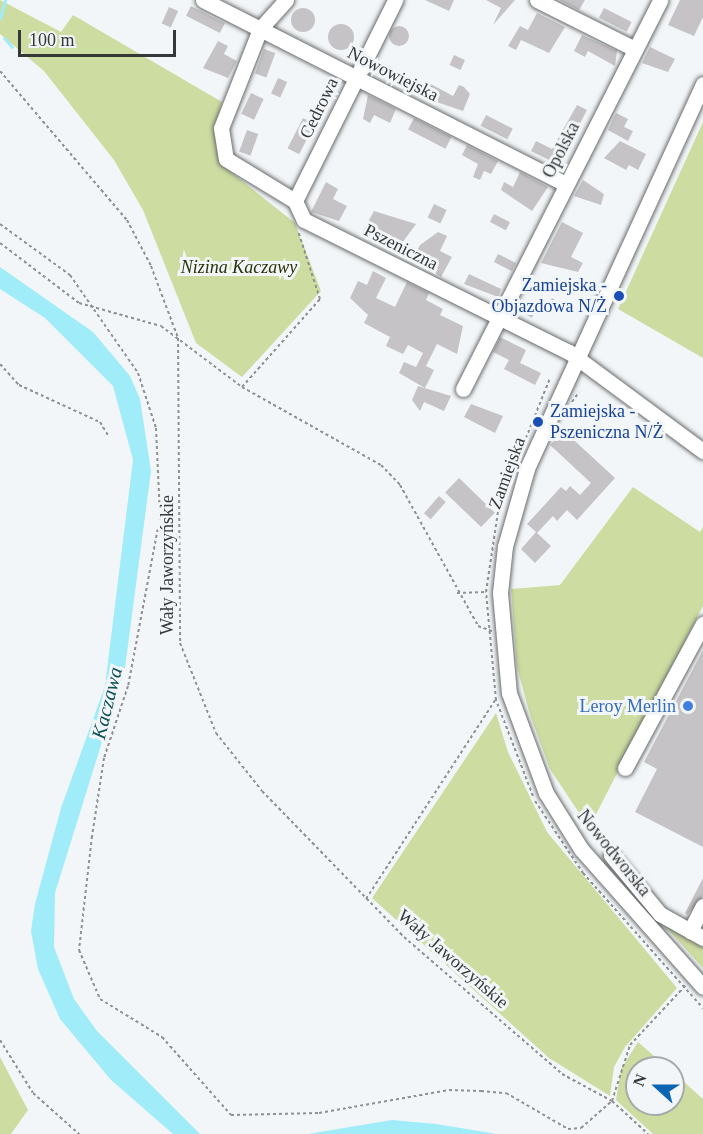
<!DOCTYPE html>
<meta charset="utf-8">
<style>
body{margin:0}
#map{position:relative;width:703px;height:1134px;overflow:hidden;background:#f3f6f8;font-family:Georgia,serif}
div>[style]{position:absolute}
.green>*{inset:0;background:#cddca0}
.water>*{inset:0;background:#a0ecf8}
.stream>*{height:3px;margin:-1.5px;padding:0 1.5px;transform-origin:1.5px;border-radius:1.5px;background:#a0ecf8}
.building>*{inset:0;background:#c5c3c6;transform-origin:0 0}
.round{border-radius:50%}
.path>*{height:2px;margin-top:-1px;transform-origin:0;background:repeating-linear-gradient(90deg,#8e9091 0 3px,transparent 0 6px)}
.roads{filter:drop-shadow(0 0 2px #696c6d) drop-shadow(0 0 2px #696c6d)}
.minor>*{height:15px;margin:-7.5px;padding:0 7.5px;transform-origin:7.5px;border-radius:7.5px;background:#fff}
.dots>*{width:16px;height:16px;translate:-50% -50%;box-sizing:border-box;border:3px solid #f3f6f8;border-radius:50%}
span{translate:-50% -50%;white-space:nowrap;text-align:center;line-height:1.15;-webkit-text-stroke:6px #f3f6f8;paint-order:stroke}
.street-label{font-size:18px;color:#363738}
.park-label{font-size:18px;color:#2a3207;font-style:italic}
.transit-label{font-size:18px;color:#164399}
.right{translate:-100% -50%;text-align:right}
.left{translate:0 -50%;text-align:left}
.shop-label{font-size:18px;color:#366cbe}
.water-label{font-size:20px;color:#0c4f57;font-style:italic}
.north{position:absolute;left:625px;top:1056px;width:60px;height:60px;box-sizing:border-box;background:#f3f6f8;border:2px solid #a7aaab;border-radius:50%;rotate:291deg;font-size:16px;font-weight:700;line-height:24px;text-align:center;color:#363738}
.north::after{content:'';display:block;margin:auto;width:21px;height:27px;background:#0c65b2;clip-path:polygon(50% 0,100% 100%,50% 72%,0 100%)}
.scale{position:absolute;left:18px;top:30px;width:158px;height:27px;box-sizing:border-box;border:3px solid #363738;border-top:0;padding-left:8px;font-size:18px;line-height:21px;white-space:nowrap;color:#363738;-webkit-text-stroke:4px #f3f6f8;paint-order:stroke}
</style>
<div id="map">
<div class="green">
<i style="clip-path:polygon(0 0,61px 32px,73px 15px,222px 102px,215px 127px,222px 165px,295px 223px,321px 291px,242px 377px,196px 343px,143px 210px,114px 160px,44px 71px,0 34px)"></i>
<i style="clip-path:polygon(703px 122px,703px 358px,618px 309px)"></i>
<i style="clip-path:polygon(633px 487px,700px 532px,703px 527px,703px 606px,589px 828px,550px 769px,530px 715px,517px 667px,511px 589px,560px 585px)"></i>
<i style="clip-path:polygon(496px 713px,508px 752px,547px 832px,677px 988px,625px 1047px,614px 1067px,610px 1096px,549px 1058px,372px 898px)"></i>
<i style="clip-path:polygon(653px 913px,703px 940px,703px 968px)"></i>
<i style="clip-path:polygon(638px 1042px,668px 1068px,637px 1068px,637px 1104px,673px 1104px,673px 1072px,703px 1099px,703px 1134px,653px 1134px,616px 1100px,621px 1069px)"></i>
<i style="clip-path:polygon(0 1057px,28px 1110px,11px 1134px,0 1134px)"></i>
</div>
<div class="water">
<i style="clip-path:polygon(0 267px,93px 332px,130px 376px,140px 399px,151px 471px,125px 668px,55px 893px,54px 947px,74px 999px,97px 1031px,200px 1134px,173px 1134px,111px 1080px,60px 1019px,38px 969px,31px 931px,35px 904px,61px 808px,105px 686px,133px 460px,113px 386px,45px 318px,0 289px)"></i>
<i style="clip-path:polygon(392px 1120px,436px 1124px,497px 1134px,308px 1134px)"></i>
</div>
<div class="stream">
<i style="left:0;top:18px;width:19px;rotate:-74deg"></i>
<i style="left:4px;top:38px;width:12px;rotate:48deg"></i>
</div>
<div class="building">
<i style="clip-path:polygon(425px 0,454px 0,449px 11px)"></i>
<i style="clip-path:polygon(486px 0,515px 0,493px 25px,501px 8px)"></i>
<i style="clip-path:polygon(559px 0,585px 0,579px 10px)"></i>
<i style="clip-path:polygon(680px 0,703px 0,703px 17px,694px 36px,668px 25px)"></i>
<i style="left:191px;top:6px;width:38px;height:11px;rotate:27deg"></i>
<i style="left:169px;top:7px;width:10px;height:18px;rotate:24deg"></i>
<i style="left:604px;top:8px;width:31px;height:11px;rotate:27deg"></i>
<i class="round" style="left:291px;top:8px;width:24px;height:24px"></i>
<i style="clip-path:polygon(537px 13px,565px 27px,549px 53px,521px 40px,516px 50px,508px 46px,520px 26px,528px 30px)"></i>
<i class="round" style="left:328px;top:24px;width:26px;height:26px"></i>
<i class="round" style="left:389px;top:26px;width:20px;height:20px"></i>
<i style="clip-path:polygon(582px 35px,617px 51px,615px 66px,588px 51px,585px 57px,574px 51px)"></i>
<i style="clip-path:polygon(218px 41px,228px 46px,224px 54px,237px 61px,228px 78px,203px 68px)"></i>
<i style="clip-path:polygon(650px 47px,675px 59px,668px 72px,642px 63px)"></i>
<i style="left:264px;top:49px;width:12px;height:26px;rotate:20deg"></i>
<i style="left:454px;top:55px;width:12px;height:11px;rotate:24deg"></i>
<i style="left:383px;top:63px;width:32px;height:12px;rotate:28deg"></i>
<i style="left:278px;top:78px;width:10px;height:17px;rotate:24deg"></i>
<i style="clip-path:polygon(429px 83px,453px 96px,459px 85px,464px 87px,470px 94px,463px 111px,422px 97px)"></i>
<i style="left:251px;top:93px;width:14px;height:23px;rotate:25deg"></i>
<i style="clip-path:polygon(368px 95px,396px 109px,390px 123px,374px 115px,370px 123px,363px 119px)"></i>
<i style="clip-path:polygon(577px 105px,587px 110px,559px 165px,531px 151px,536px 141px,552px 149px)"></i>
<i style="clip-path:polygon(616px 113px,628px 119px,624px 127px,633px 131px,628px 141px,608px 130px)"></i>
<i style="left:486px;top:115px;width:30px;height:12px;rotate:27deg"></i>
<i style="left:303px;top:118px;width:13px;height:34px;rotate:27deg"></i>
<i style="left:414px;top:118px;width:42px;height:13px;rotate:27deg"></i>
<i style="left:247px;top:130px;width:12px;height:23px;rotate:20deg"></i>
<i style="clip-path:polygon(620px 141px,646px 154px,638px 170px,629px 165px,626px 170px,604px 158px)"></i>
<i style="clip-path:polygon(467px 145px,498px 161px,491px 174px,484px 171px,480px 180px,473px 177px,478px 164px,462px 155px)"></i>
<i style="clip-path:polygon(520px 172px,548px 187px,532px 211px,501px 190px,504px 182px,513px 187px)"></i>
<i style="clip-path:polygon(583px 180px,604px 194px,601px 205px,574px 196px)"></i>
<i style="clip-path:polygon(326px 182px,338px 189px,333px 199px,347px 206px,339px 221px,311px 212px)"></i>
<i style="left:434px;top:204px;width:14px;height:15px;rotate:25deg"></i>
<i style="clip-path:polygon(374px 211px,416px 224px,397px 250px,362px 233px)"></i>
<i style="left:494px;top:214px;width:18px;height:9px;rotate:27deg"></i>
<i style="clip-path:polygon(562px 222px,583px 233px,571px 257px,583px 263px,578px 272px,541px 263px)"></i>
<i style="clip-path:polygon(438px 232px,447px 236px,440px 251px,452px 257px,441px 277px,413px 258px,420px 245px)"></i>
<i style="left:498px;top:254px;width:20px;height:9px;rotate:27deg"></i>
<i style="clip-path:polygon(373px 271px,386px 278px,376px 298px,395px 307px,407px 282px,429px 293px,426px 300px,443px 309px,440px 315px,463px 326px,457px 354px,437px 344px,426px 366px,434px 370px,425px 388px,399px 373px,404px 362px,416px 367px,423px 353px,408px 345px,403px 354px,386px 346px,390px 337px,364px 323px,368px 315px,350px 298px,358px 281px,367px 285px)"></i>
<i style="clip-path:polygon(469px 274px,501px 289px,498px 297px,464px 284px)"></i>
<i style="left:552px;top:298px;width:9px;height:13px;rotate:32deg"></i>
<i style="left:522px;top:300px;width:17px;height:11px;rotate:28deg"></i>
<i style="clip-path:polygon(500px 337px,526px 350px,520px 363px,541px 373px,535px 385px,504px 369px,509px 360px,493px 352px)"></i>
<i style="clip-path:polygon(418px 386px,451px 396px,444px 411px,424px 402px,420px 411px,412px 400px)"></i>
<i style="clip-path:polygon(471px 404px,503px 416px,495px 433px,464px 417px)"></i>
<i style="clip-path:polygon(564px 431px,615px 478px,577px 520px,567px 510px,557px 521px,553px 516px,537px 533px,551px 546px,535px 563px,521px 549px,536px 532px,527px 524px,561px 487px,566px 491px,570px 486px,580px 495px,591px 483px,550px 445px)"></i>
<i style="left:459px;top:478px;width:50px;height:20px;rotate:44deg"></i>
<i style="left:439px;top:496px;width:9px;height:23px;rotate:41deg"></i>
<i style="clip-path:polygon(703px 650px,703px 847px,635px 812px,657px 769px,644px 762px)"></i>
<i style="clip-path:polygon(703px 878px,703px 896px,687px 915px,685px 913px)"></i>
</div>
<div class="path">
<i style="left:0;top:71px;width:196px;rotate:49.6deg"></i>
<i style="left:127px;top:220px;width:52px;rotate:62.4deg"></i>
<i style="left:151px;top:266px;width:77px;rotate:69.4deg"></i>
<i style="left:178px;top:338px;width:305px;rotate:89.6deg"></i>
<i style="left:180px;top:643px;width:97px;rotate:68.2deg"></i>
<i style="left:216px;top:733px;width:74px;rotate:51.6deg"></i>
<i style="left:262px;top:791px;width:204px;rotate:45.8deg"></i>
<i style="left:404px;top:937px;width:209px;rotate:40.9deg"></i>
<i style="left:562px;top:1074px;width:57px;rotate:28.4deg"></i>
<i style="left:612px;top:1101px;width:49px;rotate:42.5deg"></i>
<i style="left:0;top:224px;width:87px;rotate:36.1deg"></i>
<i style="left:70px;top:275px;width:119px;rotate:55.2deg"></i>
<i style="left:138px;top:373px;width:58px;rotate:71.9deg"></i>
<i style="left:156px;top:428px;width:89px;rotate:87.4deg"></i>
<i style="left:160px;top:517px;width:30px;rotate:50deg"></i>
<i style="left:0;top:243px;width:99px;rotate:37.2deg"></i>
<i style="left:79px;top:303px;width:85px;rotate:15.7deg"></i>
<i style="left:161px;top:326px;width:101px;rotate:37deg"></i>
<i style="left:242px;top:387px;width:159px;rotate:29.3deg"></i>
<i style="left:381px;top:465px;width:28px;rotate:46deg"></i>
<i style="left:400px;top:485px;width:161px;rotate:61deg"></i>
<i style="left:478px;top:626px;width:15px;rotate:20deg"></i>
<i style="left:0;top:364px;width:28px;rotate:48deg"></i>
<i style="left:19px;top:385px;width:89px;rotate:24.6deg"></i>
<i style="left:100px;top:422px;width:17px;rotate:59deg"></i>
<i style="left:242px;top:387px;width:118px;rotate:-48.4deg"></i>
<i style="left:320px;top:299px;width:71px;rotate:-107.9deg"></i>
<i style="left:572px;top:402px;width:12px;rotate:-55deg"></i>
<i style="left:160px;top:517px;width:172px;rotate:100.7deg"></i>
<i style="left:128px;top:686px;width:76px;rotate:108.4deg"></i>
<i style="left:104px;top:758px;width:79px;rotate:98.7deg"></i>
<i style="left:92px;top:836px;width:115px;rotate:96.5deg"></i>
<i style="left:79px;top:950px;width:53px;rotate:66.8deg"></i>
<i style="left:100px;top:999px;width:73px;rotate:31.5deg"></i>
<i style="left:162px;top:1037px;width:104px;rotate:48.5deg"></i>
<i style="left:231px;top:1115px;width:88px;rotate:-1.3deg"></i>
<i style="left:319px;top:1113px;width:132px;rotate:-10deg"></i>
<i style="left:449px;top:1090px;width:32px;rotate:2deg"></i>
<i style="left:481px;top:1091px;width:25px;rotate:5deg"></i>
<i style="left:506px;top:1093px;width:72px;rotate:30.1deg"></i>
<i style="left:568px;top:1129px;width:13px;rotate:-4deg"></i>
<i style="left:581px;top:1128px;width:41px;rotate:-41.1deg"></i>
<i style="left:612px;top:1101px;width:59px;rotate:-72.2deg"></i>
<i style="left:630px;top:1045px;width:82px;rotate:-47deg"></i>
<i style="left:457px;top:593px;width:29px;rotate:-2deg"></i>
<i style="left:533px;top:796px;width:103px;rotate:-111.1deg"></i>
<i style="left:496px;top:700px;width:108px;rotate:-95.3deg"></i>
<i style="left:486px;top:592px;width:88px;rotate:-81.5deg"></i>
<i style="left:499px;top:505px;width:137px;rotate:-68.1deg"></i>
<i style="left:535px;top:801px;width:87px;rotate:56.3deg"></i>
<i style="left:583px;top:873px;width:181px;rotate:48.4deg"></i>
<i style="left:366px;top:899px;width:237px;rotate:-57deg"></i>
<i style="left:0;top:1040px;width:62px;rotate:58.1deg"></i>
<i style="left:33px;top:1093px;width:62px;rotate:41.7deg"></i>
</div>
<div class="roads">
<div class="minor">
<i style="left:203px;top:0;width:406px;rotate:26.9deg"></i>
<i style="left:286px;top:0;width:39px;rotate:132deg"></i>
<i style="left:260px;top:29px;width:106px;rotate:111.5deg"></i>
<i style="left:221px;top:128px;width:31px;rotate:81deg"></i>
<i style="left:226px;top:159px;width:81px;rotate:31.3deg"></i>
<i style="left:537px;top:0;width:110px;rotate:26.6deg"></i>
<i style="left:703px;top:84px;width:423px;rotate:114.6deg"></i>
<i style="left:527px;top:469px;width:80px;rotate:105.9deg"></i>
<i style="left:505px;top:546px;width:47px;rotate:96.1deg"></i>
<i style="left:500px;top:593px;width:100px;rotate:84.9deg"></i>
<i style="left:509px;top:693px;width:107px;rotate:69.7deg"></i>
<i style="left:546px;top:793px;width:66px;rotate:58deg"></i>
<i style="left:581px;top:849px;width:184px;rotate:48.5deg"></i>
<i style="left:295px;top:201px;width:21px;rotate:65deg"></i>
<i style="left:304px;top:220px;width:296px;rotate:26.5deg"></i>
<i style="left:569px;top:352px;width:167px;rotate:36.5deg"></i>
<i style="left:295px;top:201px;width:225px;rotate:-63.5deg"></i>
<i style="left:463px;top:389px;width:436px;rotate:-63.1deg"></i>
<i style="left:625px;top:768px;width:164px;rotate:-61.6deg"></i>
<i style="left:611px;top:855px;width:77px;rotate:50.3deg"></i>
<i style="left:660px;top:914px;width:49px;rotate:29.2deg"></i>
<i style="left:690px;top:931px;width:28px;rotate:-63deg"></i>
</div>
</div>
<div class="dots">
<i style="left:619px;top:296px;background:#1a4fb4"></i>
<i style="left:538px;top:422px;background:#1a4fb4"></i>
<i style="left:688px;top:706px;background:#3f7fe0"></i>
</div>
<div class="street-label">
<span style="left:393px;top:74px;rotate:27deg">Nowowiejska</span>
<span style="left:319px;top:108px;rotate:-64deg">Cedrowa</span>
<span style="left:561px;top:150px;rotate:-63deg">Opolska</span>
<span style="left:401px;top:247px;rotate:27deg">Pszeniczna</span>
<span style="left:507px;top:473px;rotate:-70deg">Zamiejska</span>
<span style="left:167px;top:565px;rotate:-90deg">Wały Jaworzyńskie</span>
<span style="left:614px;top:853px;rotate:51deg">Nowodworska</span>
<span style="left:453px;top:959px;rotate:41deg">Wały Jaworzyńskie</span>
</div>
<div class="park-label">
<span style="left:239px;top:267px">Nizina Kaczawy</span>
</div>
<div class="transit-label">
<span class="right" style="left:607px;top:296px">Zamiejska -<br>Objazdowa N/Ż</span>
<span class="left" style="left:550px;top:422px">Zamiejska -<br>Pszeniczna N/Ż</span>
</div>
<div class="shop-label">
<span class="right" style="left:676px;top:706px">Leroy Merlin</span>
</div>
<div class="water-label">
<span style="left:107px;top:703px;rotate:-76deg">Kaczawa</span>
</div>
<div class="north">N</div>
<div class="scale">100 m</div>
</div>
